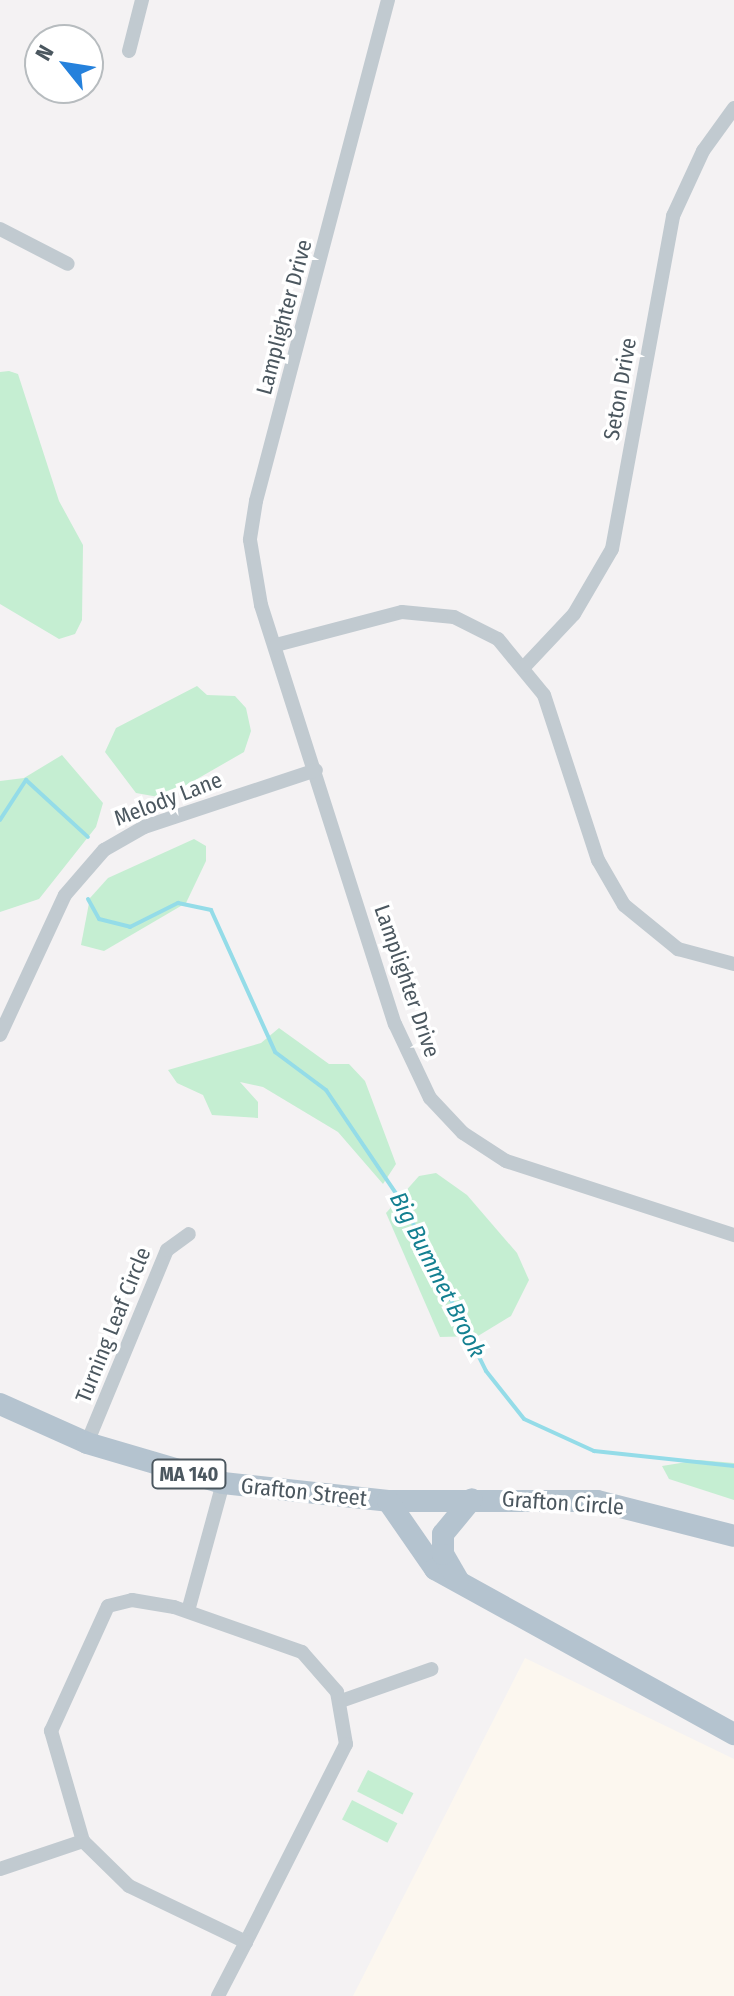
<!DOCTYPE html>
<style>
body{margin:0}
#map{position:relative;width:734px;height:1996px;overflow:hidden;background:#f4f2f3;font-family:"Fira Sans Condensed",sans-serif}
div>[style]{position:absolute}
.commercial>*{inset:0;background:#fcf7ef}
.green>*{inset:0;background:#c5eed2;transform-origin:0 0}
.stream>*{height:4px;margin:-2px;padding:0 2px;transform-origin:2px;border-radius:2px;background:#94dce8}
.street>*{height:14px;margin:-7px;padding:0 7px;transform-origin:7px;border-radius:7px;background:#c1cad0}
.primary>*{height:22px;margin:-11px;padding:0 11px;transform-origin:11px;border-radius:11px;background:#b4c3cf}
span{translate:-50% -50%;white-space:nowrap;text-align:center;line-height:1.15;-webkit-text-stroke:7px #fff;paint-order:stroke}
.shield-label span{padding:2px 6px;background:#fff;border:2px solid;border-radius:6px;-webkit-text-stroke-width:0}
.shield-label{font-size:20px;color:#4b575f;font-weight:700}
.street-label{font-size:22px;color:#4b575f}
.water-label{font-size:24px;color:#148091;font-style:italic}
.north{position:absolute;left:24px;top:24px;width:80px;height:80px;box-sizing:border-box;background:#fff;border:2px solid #b7bcbf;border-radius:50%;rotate:300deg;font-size:22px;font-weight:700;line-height:32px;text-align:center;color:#4b575f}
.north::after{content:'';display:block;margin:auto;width:28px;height:36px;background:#2581dc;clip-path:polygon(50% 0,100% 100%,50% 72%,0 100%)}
</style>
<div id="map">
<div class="commercial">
<i style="clip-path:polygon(525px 1658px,734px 1759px,734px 1996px,353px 1996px)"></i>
</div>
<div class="green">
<i style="clip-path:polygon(9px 371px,18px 374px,59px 501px,83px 545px,82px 620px,75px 634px,59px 639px,0 604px,0 372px)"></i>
<i style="clip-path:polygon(197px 686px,207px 695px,235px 696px,246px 708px,251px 731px,244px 752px,164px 798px,136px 793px,105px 752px,116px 728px)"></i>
<i style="clip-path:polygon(62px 755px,103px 803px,96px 827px,39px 899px,0 912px,0 781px,24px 778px)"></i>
<i style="clip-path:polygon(194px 839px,206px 846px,206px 861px,186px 903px,104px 951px,81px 945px,90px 898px,108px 878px)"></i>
<i style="clip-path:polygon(279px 1028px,329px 1064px,349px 1064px,365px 1081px,396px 1164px,383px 1184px,338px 1132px,263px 1087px,240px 1082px,258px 1102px,258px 1118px,212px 1115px,203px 1095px,177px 1083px,168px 1070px,261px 1043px)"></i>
<i style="clip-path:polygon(436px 1173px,467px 1195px,517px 1253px,529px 1280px,511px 1316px,478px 1336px,440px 1337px,386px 1213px,419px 1176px)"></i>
<i style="clip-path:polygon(699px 1460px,734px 1463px,734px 1500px,669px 1479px,662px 1466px)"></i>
<i style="left:368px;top:1770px;width:51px;height:24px;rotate:27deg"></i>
<i style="left:352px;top:1800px;width:51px;height:22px;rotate:27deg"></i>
</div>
<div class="stream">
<i style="left:0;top:820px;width:48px;rotate:-57deg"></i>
<i style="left:26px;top:780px;width:84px;rotate:42.6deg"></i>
<i style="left:88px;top:899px;width:23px;rotate:61deg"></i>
<i style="left:99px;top:919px;width:32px;rotate:14deg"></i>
<i style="left:130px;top:927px;width:54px;rotate:-26.6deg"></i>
<i style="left:178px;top:903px;width:34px;rotate:12deg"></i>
<i style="left:211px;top:910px;width:156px;rotate:65.7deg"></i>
<i style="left:275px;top:1052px;width:64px;rotate:36.7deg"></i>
<i style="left:326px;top:1090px;width:139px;rotate:55.9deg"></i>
<i style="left:404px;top:1205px;width:185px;rotate:63.7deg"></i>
<i style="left:486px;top:1371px;width:61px;rotate:51.6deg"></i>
<i style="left:524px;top:1419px;width:77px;rotate:24.6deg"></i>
<i style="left:594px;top:1451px;width:141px;rotate:6.1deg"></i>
</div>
<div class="street">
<i style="left:388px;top:0;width:518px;rotate:104.76deg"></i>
<i style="left:256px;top:501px;width:39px;rotate:99deg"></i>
<i style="left:250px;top:540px;width:66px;rotate:80.4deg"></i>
<i style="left:261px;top:605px;width:440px;rotate:72.3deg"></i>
<i style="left:395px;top:1024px;width:82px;rotate:64.7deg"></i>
<i style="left:430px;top:1098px;width:48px;rotate:46.7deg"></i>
<i style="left:463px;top:1133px;width:51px;rotate:33.1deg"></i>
<i style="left:506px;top:1161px;width:240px;rotate:18deg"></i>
<i style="left:129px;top:51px;width:53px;rotate:-75.7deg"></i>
<i style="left:0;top:229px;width:76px;rotate:27.2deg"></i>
<i style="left:276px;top:645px;width:130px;rotate:-14.7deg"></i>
<i style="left:402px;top:612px;width:52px;rotate:5.5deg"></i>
<i style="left:454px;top:617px;width:49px;rotate:26.6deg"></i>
<i style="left:498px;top:639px;width:72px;rotate:50.6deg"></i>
<i style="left:544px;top:695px;width:174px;rotate:71.9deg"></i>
<i style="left:598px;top:860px;width:52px;rotate:60deg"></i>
<i style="left:624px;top:905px;width:70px;rotate:39.2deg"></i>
<i style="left:678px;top:949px;width:58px;rotate:15deg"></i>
<i style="left:526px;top:665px;width:70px;rotate:-46.7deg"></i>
<i style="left:574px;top:614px;width:75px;rotate:-59.7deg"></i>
<i style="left:612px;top:549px;width:339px;rotate:-79.6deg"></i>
<i style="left:673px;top:216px;width:72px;rotate:-65.2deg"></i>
<i style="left:703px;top:151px;width:53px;rotate:-54.2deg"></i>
<i style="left:0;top:1035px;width:154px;rotate:-65.1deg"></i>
<i style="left:65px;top:895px;width:60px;rotate:-49.1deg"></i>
<i style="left:104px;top:850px;width:46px;rotate:-29.9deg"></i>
<i style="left:144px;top:827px;width:181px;rotate:-18.3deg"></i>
<i style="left:87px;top:1443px;width:209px;rotate:-67.5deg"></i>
<i style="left:167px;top:1250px;width:27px;rotate:-36deg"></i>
<i style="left:188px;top:1611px;width:133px;rotate:-74.7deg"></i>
<i style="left:341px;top:1701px;width:96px;rotate:-19.4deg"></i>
<i style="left:83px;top:1841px;width:115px;rotate:-106.2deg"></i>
<i style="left:51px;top:1731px;width:137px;rotate:-65.5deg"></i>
<i style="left:108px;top:1606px;width:25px;rotate:-14deg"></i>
<i style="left:132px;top:1600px;width:43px;rotate:9.5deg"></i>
<i style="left:174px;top:1607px;width:136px;rotate:19.4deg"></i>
<i style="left:302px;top:1652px;width:53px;rotate:48.8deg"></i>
<i style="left:337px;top:1692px;width:53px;rotate:80.2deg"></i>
<i style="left:346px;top:1744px;width:222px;rotate:116.8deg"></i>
<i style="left:0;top:1869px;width:88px;rotate:-18.6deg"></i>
<i style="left:83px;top:1841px;width:64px;rotate:44.4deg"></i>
<i style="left:129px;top:1886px;width:130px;rotate:25.6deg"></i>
<i style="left:246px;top:1942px;width:61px;rotate:117.4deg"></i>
</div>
<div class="primary">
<i style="left:0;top:1404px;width:95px;rotate:24.1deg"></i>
<i style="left:87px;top:1443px;width:142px;rotate:16.4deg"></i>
<i style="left:223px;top:1483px;width:166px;rotate:6.2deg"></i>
<i style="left:388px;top:1501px;width:209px"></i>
<i style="left:597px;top:1501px;width:141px;rotate:14.3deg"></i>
<i style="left:388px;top:1501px;width:83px;rotate:55.3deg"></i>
<i style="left:435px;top:1569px;width:342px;rotate:28.9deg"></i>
<i style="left:458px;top:1580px;width:30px;rotate:-120deg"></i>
<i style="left:443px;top:1554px;width:20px;rotate:-90deg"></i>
<i style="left:443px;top:1534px;width:45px;rotate:-50.4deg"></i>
</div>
<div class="shield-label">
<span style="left:189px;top:1474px">MA 140</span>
</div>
<div class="street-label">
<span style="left:284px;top:317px;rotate:-75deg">Lamplighter Drive</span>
<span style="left:620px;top:389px;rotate:-80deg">Seton Drive</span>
<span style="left:168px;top:799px;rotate:-21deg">Melody Lane</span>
<span style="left:407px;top:981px;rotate:71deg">Lamplighter Drive</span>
<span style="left:113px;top:1325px;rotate:-68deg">Turning Leaf Circle</span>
<span style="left:304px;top:1492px;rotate:6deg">Grafton Street</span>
<span style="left:563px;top:1503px;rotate:4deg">Grafton Circle</span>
</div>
<div class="water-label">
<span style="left:437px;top:1275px;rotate:63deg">Big Bummet Brook</span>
</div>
<div class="north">N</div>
</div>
